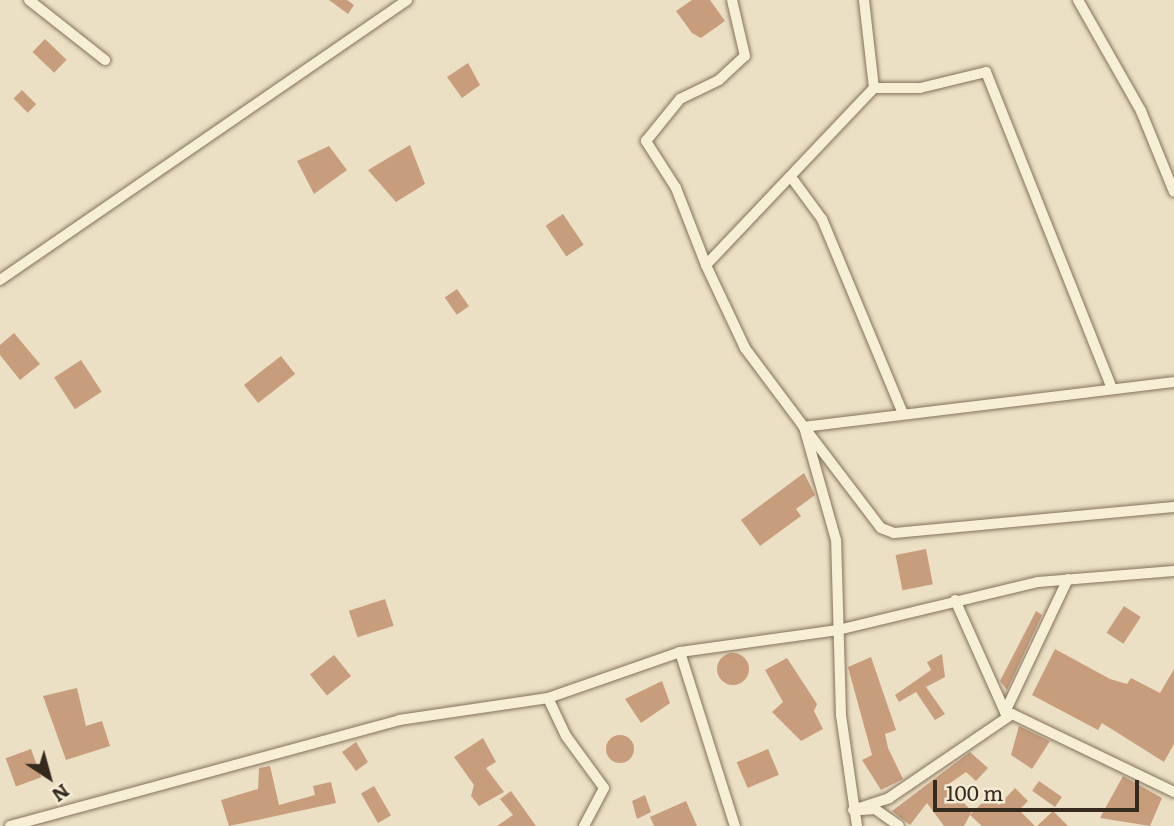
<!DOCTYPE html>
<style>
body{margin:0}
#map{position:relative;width:1174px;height:826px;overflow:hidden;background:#ebe0c4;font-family:Literata,serif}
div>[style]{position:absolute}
.building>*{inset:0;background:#c79d7c;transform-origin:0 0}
.round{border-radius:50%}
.roads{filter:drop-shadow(0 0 2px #84725b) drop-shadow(0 0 2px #84725b)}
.minor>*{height:10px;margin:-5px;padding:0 5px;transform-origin:5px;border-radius:5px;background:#f7eed6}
span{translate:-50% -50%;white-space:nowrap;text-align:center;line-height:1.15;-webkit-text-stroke:5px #f3ebd3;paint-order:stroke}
.north{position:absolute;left:14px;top:742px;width:70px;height:70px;-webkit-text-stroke:5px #f3ebd3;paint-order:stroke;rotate:144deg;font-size:19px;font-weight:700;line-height:28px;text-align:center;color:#352a1e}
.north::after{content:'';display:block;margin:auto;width:24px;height:32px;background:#352a1e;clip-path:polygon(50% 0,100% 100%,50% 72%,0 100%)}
.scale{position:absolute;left:933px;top:780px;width:206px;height:32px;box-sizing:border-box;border:4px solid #352a1e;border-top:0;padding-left:9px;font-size:21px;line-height:24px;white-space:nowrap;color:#352a1e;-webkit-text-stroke:5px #f3ebd3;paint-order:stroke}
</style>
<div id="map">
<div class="building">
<i style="clip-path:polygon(329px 0,347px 0,354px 5px,348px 14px)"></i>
<i style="clip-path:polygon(692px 0,710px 0,725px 21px,701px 38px,692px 33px,676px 11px)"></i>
<i style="left:45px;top:39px;width:30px;height:18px;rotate:44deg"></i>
<i style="clip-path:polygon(468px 63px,480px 85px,462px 98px,447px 77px)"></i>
<i style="left:22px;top:90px;width:20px;height:12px;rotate:45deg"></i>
<i style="clip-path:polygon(410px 145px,425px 184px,396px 202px,368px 170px)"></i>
<i style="clip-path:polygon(329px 146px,347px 170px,314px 194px,297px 161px)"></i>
<i style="left:563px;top:214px;width:37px;height:21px;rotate:56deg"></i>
<i style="left:457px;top:289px;width:21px;height:15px;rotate:55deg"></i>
<i style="clip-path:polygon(14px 333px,40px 364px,20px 380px,0 355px,0 345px)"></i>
<i style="left:281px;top:356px;width:23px;height:47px;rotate:52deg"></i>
<i style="left:81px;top:360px;width:38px;height:32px;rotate:57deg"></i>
<i style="clip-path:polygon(804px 473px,815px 495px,796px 509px,801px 516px,760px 546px,741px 520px)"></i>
<i style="left:926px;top:549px;width:36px;height:31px;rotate:79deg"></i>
<i style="left:385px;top:599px;width:28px;height:38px;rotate:72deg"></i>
<i style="left:1124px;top:606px;width:20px;height:32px;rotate:33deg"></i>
<i style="clip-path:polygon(1036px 611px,1042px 615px,1007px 690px,1000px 681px)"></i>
<i style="clip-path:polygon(1055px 649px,1110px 679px,1127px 684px,1131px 678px,1160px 693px,1174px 669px,1174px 744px,1164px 762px,1102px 723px,1098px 730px,1032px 695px)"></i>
<i class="round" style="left:717px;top:653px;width:32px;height:32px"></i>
<i style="clip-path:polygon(942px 654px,945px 677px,926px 687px,945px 714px,935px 720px,916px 692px,899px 702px,895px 695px,931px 670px,927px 662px)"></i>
<i style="left:334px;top:655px;width:27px;height:31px;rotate:51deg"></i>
<i style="clip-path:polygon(871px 657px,896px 730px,885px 734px,888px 748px,903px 779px,881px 790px,862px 760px,872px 755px,848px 667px)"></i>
<i style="clip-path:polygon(787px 658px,817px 704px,814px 711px,823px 729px,801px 741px,772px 712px,783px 702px,765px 670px)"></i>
<i style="clip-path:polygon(662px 681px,670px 703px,641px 723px,625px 699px)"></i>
<i style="clip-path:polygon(77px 688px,86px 726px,102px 721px,110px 746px,66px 760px,43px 696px)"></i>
<i style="clip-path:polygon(1019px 726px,1050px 741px,1032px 769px,1011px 755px)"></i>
<i class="round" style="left:606px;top:735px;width:28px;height:28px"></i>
<i style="clip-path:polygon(483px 738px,496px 762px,486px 768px,504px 792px,479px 806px,471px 796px,474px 785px,454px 757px)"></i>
<i style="clip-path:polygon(356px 742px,368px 762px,356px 771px,342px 752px)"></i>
<i style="left:31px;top:749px;width:30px;height:27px;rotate:70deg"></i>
<i style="left:768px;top:749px;width:28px;height:34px;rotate:67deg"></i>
<i style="clip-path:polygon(970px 752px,988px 768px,976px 781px,966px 772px,946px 786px,972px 811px,964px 826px,944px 826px,927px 803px,910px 825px,892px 811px)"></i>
<i style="clip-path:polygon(270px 766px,279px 805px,315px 795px,313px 786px,331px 782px,336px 803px,229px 826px,221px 800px,258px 789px,259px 768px)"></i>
<i style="clip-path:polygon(1123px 776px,1162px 798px,1150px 826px,1100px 818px)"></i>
<i style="left:1039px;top:781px;width:28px;height:12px;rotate:35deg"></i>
<i style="left:374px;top:786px;width:34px;height:15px;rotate:60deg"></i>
<i style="clip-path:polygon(1015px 788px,1028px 801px,1019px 810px,1035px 826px,982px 826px,970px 815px,989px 796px,999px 805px)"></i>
<i style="clip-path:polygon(511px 791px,536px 826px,497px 826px,513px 815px,500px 799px)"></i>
<i style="clip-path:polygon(645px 795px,651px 812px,637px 819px,632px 801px)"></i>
<i style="clip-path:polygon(686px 801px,697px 826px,654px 826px,650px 817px)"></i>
<i style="clip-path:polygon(1053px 811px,1068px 826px,1037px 826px)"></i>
</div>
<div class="roads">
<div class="minor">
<i style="left:29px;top:0;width:97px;rotate:38.3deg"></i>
<i style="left:1078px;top:0;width:128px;rotate:60.4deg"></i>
<i style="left:1141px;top:111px;width:87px;rotate:67.8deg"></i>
<i style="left:874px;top:88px;width:46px"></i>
<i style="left:920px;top:88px;width:68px;rotate:-13.6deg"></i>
<i style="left:986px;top:72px;width:338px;rotate:68.3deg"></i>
<i style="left:791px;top:177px;width:52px;rotate:53.6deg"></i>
<i style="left:822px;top:219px;width:211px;rotate:67.4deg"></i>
<i style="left:706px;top:265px;width:83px;rotate:-111.3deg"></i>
<i style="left:676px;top:188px;width:56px;rotate:-122.6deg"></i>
<i style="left:646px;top:141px;width:54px;rotate:-51deg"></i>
<i style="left:680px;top:99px;width:43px;rotate:-26deg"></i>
<i style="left:719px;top:80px;width:35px;rotate:-43deg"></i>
<i style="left:745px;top:56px;width:57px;rotate:-103.1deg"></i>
<i style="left:0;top:280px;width:494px;rotate:-34.5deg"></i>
<i style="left:1174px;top:382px;width:373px;rotate:173.1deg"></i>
<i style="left:804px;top:427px;width:127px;rotate:52.7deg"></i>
<i style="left:881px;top:528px;width:14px;rotate:21deg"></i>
<i style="left:894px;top:533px;width:281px;rotate:-5.3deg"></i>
<i style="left:955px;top:600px;width:125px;rotate:65.9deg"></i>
<i style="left:680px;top:652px;width:182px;rotate:72.5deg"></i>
<i style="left:548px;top:698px;width:42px;rotate:64.7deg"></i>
<i style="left:566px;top:736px;width:64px;rotate:53.8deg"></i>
<i style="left:604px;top:788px;width:43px;rotate:117.8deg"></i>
<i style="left:1005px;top:712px;width:147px;rotate:-64.7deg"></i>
<i style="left:853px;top:810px;width:38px;rotate:-18deg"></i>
<i style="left:889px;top:798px;width:149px;rotate:-34.3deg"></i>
<i style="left:1012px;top:714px;width:180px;rotate:25.7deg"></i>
<i style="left:862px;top:810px;width:13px;rotate:-4deg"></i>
<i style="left:875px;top:809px;width:29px;rotate:35deg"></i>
<i style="left:10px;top:826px;width:403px;rotate:-15.2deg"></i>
<i style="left:399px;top:720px;width:151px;rotate:-8.4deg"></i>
<i style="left:548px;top:698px;width:140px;rotate:-19.2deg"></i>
<i style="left:680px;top:652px;width:160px;rotate:-7.9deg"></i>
<i style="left:838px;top:630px;width:206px;rotate:-13.5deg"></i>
<i style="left:1038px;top:582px;width:136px;rotate:-4.6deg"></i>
<i style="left:857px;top:826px;width:112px;rotate:-98.2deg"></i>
<i style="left:841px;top:715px;width:175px;rotate:-91.6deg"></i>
<i style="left:836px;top:540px;width:117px;rotate:-105.8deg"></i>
<i style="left:804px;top:427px;width:99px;rotate:-126.8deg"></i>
<i style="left:745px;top:348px;width:92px;rotate:-115.2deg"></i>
<i style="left:706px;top:265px;width:244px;rotate:-46.5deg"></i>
<i style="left:874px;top:88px;width:89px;rotate:-96.5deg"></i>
</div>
</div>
<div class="north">N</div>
<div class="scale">100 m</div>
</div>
